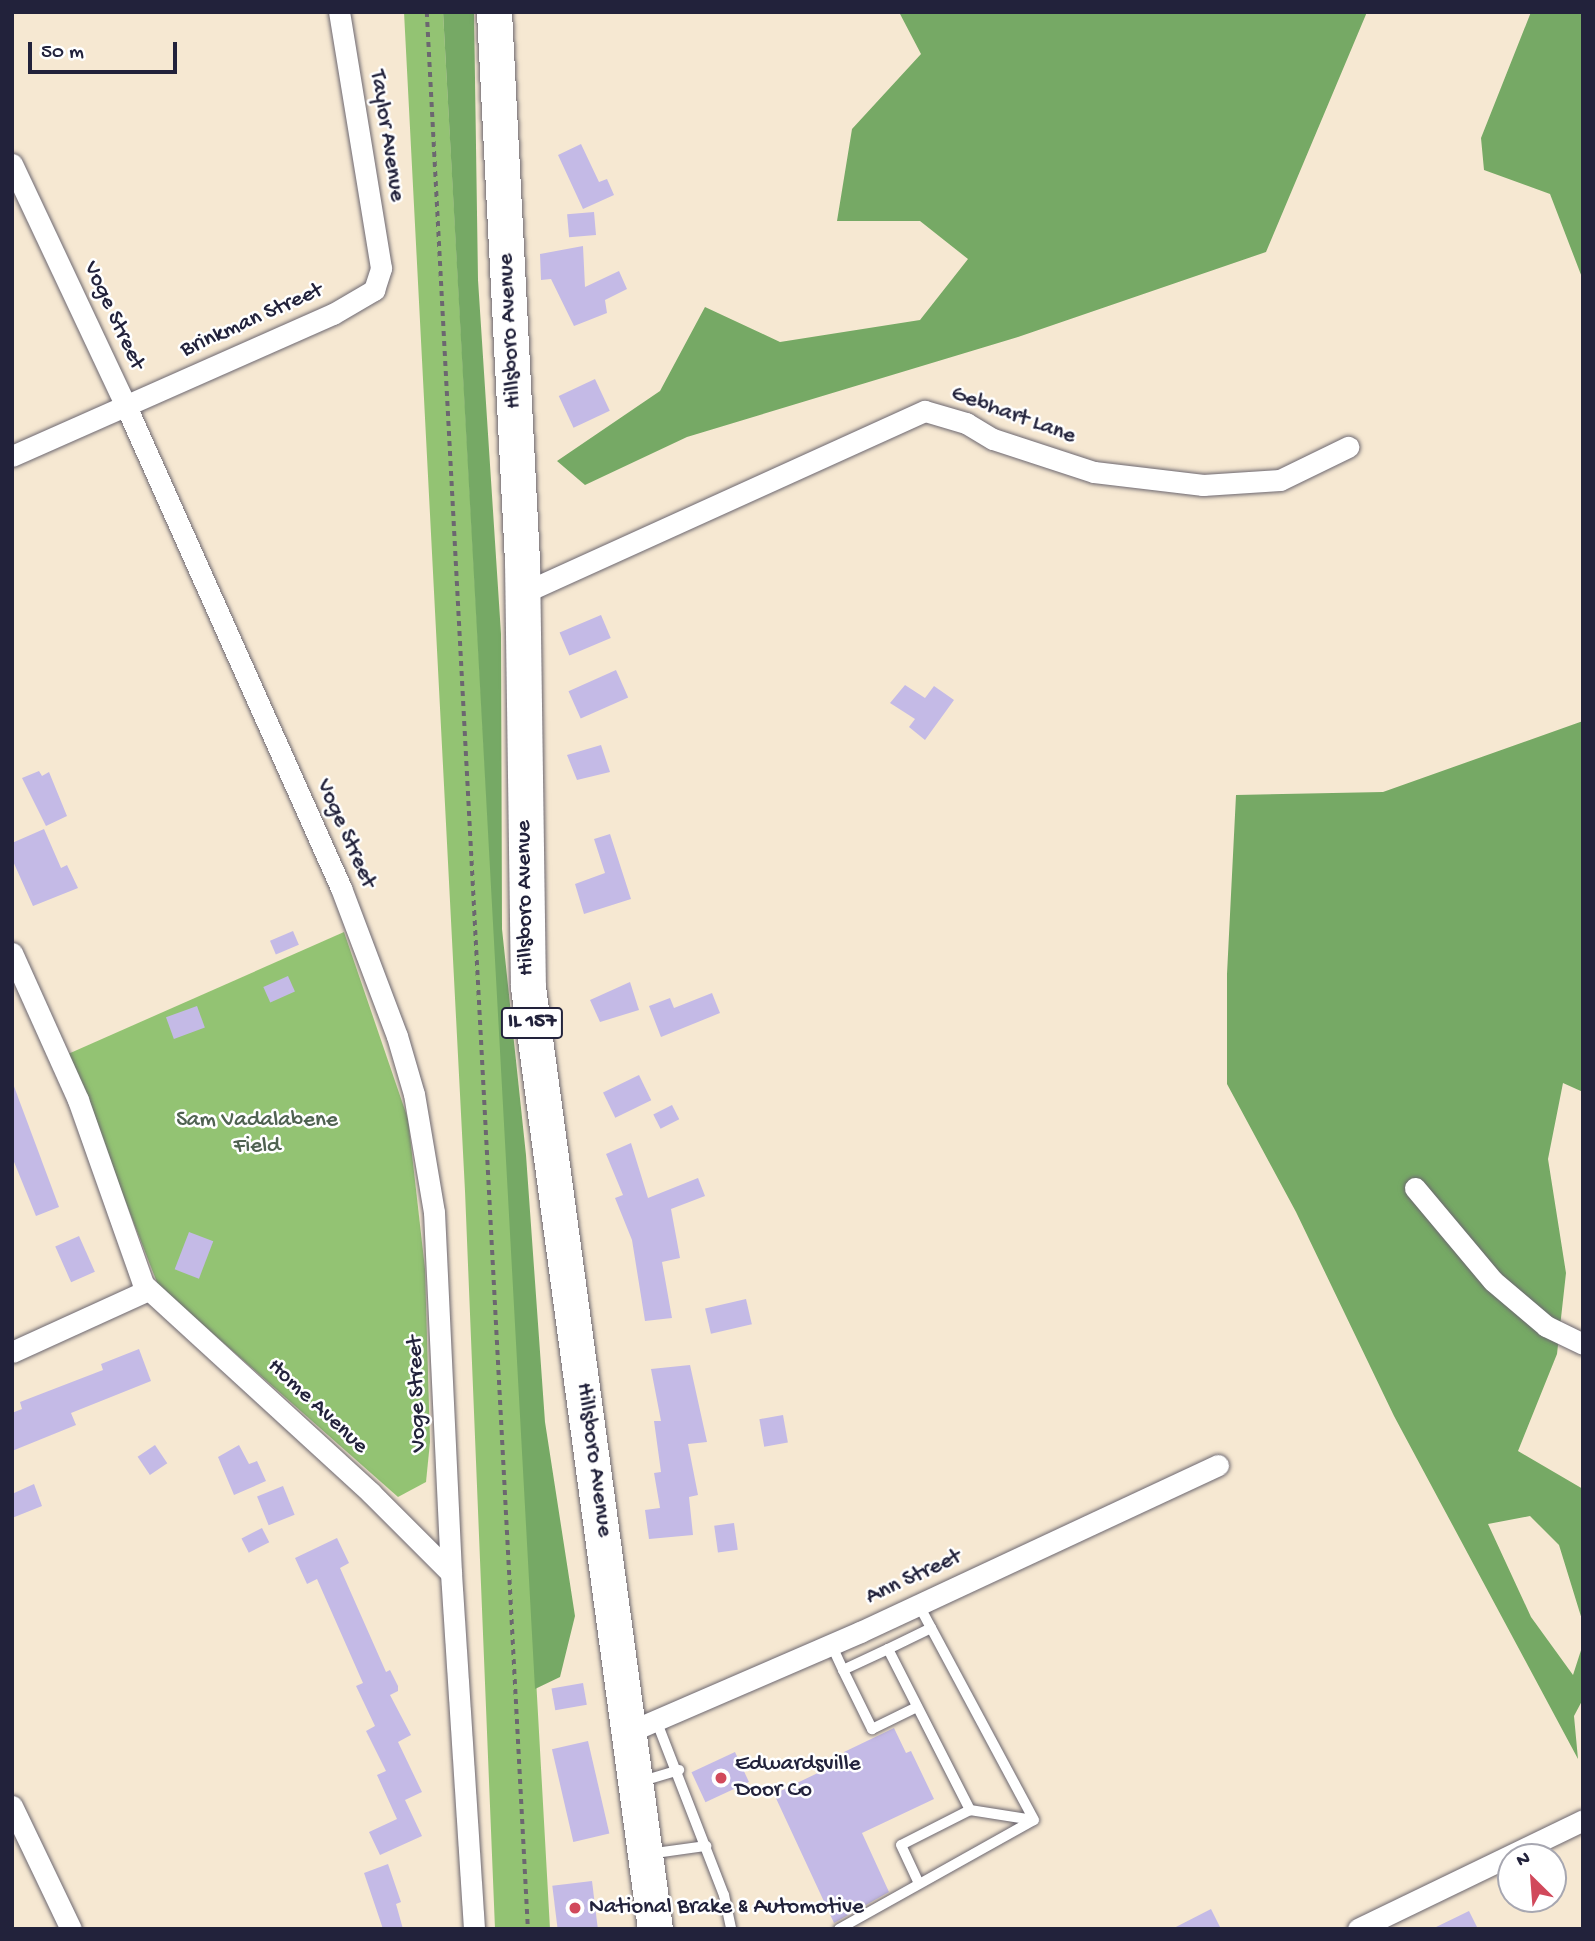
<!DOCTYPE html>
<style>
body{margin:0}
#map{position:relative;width:1595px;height:1941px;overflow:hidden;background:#f6e8d2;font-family:"Gochi Hand",sans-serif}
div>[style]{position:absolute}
.green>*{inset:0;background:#93c373}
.forest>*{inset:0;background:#76a965}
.building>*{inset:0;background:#c4bae6;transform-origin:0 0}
.path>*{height:3.5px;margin-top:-1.75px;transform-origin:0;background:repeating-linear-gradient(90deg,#6c6770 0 5px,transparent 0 10px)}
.roads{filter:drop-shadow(0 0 2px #6c6770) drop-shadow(0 0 2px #6c6770)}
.lane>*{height:10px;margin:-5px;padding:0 5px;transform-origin:5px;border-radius:5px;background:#fff}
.street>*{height:21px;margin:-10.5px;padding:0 10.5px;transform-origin:10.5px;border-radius:10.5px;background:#fff}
.primary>*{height:35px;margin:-17.5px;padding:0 17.5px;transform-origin:17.5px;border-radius:17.5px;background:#fff}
.dots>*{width:19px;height:19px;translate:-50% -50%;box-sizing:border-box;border:4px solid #fff;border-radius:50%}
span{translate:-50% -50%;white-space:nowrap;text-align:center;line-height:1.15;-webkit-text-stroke:5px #fff;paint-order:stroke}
.shield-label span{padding:2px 5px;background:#fff;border:2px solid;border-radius:5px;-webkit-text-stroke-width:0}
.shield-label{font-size:21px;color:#22223b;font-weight:700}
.street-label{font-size:23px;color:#22223b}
.park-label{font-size:23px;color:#4f6251}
.poi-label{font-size:23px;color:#22223b}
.left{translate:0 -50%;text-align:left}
.frame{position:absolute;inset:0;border:14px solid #22223b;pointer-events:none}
.north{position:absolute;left:1497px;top:1843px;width:70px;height:70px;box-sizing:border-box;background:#fff;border:2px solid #a7a7b1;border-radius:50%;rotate:335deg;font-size:19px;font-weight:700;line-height:28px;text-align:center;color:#22223b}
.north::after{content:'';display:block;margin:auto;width:24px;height:32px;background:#d1495b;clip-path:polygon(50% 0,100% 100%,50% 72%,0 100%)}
.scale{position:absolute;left:28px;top:42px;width:149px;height:32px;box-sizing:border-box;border:4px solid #22223b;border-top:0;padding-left:9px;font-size:21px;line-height:24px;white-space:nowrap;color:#22223b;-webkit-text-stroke:5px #fff;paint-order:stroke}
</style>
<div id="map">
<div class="green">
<i style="clip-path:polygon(404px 12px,443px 12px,550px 1929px,495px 1929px,465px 1191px)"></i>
<i style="clip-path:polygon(344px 932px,408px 1119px,425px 1269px,430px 1442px,426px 1482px,398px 1497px,158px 1285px,68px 1054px)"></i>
</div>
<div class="forest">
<i style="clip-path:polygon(443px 12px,474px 12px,478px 280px,501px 634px,502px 929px,526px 1155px,545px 1422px,575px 1616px,560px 1677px,535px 1689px)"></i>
<i style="clip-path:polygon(899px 12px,1367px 12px,1266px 252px,1018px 337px,687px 437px,585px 485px,557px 461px,660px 391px,705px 307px,780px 342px,920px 320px,968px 259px,920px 221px,837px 221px,852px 129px,921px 54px)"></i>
<i style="clip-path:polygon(1531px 12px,1583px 12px,1583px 280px,1550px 194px,1484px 170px,1481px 138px)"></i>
<i style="clip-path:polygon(1583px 721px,1583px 1092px,1563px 1083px,1548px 1159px,1566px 1273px,1557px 1354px,1518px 1451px,1583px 1489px,1583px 1623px,1559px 1545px,1530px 1516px,1488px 1524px,1531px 1617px,1573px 1675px,1583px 1644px,1583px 1699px,1574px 1716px,1578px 1759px,1394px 1416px,1296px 1212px,1227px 1084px,1227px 974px,1236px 795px,1383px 792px)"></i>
</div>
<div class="building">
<i style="clip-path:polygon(581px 144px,599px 182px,607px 179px,614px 195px,583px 209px,558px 155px)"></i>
<i style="left:594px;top:212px;width:23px;height:27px;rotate:85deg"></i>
<i style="clip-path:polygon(583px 246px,585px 287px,619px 271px,627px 289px,605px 300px,607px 313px,574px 326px,551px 279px,541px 280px,540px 254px)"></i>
<i style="left:595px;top:379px;width:35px;height:40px;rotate:65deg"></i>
<i style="left:601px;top:615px;width:25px;height:45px;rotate:67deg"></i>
<i style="left:616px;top:670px;width:30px;height:52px;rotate:66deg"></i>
<i style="clip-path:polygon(905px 685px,925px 698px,934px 686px,954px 700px,925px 740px,909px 727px,915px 719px,890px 703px)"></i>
<i style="clip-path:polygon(601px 745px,610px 772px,577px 780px,567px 755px)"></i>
<i style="clip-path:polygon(39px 771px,42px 776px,49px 772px,67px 816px,46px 826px,22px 778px)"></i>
<i style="clip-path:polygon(44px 829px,61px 868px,67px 865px,78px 888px,33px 906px,12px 859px,12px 843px)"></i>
<i style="clip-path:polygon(610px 834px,631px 899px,584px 914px,575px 884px,605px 873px,594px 839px)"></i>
<i style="left:293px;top:931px;width:15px;height:25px;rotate:67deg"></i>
<i style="left:288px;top:976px;width:17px;height:27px;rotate:66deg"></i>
<i style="clip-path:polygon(630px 982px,639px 1010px,600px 1022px,590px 1000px)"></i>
<i style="clip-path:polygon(712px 993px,720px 1013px,661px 1037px,649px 1006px,670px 998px,674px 1008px)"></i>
<i style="left:197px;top:1006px;width:23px;height:33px;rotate:70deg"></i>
<i style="left:639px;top:1075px;width:28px;height:40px;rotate:64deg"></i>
<i style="clip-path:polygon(12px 1081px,59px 1207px,36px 1216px,12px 1157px)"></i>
<i style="left:672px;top:1105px;width:16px;height:21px;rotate:63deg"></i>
<i style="clip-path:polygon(631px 1143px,648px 1198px,698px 1178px,705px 1196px,671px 1209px,680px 1258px,662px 1262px,672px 1318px,645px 1321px,632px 1240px,615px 1198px,623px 1195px,606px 1154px)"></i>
<i style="left:189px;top:1232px;width:26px;height:40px;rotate:21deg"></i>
<i style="left:79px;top:1236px;width:39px;height:26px;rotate:66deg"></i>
<i style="left:746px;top:1299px;width:26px;height:42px;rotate:77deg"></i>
<i style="clip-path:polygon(139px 1349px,151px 1381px,71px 1413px,76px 1425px,12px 1451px,12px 1413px,22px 1409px,20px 1402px,103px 1370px,101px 1364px)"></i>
<i style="clip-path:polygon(690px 1365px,707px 1442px,688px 1444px,698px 1495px,689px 1497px,693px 1535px,649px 1539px,645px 1510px,660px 1508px,654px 1473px,661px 1472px,654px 1421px,661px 1421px,651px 1369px)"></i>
<i style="left:783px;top:1415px;width:28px;height:24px;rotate:80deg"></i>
<i style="left:155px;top:1445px;width:22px;height:21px;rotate:56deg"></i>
<i style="clip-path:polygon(239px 1445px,249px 1464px,257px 1461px,266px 1481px,234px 1495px,218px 1457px)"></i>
<i style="clip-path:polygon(34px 1484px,42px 1506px,12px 1518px,12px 1494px)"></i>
<i style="left:283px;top:1486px;width:31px;height:28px;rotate:68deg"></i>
<i style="left:734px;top:1523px;width:27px;height:20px;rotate:82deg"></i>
<i style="left:262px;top:1528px;width:16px;height:23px;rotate:63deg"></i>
<i style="clip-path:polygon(337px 1538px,349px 1563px,340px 1568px,386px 1672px,390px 1670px,398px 1686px,398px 1691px,390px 1695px,411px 1735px,398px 1742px,422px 1792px,405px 1800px,422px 1836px,380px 1855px,369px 1832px,397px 1819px,377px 1775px,386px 1771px,366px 1731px,375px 1726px,356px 1686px,363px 1683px,317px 1579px,307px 1584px,295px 1558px)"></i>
<i style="left:583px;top:1683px;width:22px;height:32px;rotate:80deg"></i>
<i style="clip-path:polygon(894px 1728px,906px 1753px,911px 1751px,934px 1799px,862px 1833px,889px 1892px,834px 1923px,774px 1794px,847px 1759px,844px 1752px)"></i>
<i style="left:588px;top:1741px;width:95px;height:37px;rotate:77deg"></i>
<i style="left:735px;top:1752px;width:33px;height:48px;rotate:65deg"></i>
<i style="clip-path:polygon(388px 1864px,401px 1902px,396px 1904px,403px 1929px,383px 1929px,364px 1873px)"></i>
<i style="left:592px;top:1881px;width:48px;height:40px;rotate:83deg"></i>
<i style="clip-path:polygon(1211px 1909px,1221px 1929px,1172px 1929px)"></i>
<i style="clip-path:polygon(1469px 1911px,1478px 1929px,1432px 1929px)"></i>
</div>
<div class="path">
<i style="left:427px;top:12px;width:1920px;rotate:86.98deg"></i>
</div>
<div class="roads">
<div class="lane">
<i style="left:831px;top:1644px;width:29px;rotate:65deg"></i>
<i style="left:843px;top:1670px;width:50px;rotate:-25deg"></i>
<i style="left:888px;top:1649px;width:181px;rotate:63deg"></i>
<i style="left:970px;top:1810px;width:77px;rotate:153.1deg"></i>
<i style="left:901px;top:1845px;width:40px;rotate:65deg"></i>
<i style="left:888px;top:1649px;width:48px;rotate:-26deg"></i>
<i style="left:843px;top:1670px;width:66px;rotate:63.8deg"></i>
<i style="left:872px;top:1729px;width:50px;rotate:-26.1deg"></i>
<i style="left:656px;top:1720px;width:188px;rotate:68.8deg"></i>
<i style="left:724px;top:1895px;width:35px;rotate:78deg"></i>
<i style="left:639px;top:1782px;width:42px;rotate:-16.7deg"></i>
<i style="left:970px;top:1810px;width:64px;rotate:9deg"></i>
<i style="left:648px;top:1854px;width:59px;rotate:-7.9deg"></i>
<i style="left:839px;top:1929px;width:223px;rotate:-29.2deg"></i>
<i style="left:1034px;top:1820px;width:245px;rotate:-118.2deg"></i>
</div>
<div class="street">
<i style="left:12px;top:164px;width:268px;rotate:64.8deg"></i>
<i style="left:126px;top:406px;width:528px;rotate:65.96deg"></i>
<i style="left:341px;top:888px;width:158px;rotate:69.3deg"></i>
<i style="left:397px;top:1036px;width:60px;rotate:73.7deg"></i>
<i style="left:414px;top:1094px;width:120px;rotate:80.4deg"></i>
<i style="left:434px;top:1212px;width:361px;rotate:87.3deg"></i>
<i style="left:12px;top:456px;width:351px;rotate:-23.9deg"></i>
<i style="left:333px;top:314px;width:48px;rotate:-30.3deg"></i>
<i style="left:374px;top:290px;width:23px;rotate:-72deg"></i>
<i style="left:381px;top:268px;width:259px;rotate:-99.3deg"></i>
<i style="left:523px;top:593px;width:441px;rotate:-24.4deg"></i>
<i style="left:925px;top:411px;width:43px;rotate:16.3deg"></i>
<i style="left:966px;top:423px;width:31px;rotate:31deg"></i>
<i style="left:993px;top:439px;width:106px;rotate:18.1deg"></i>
<i style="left:1094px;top:472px;width:110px;rotate:6.8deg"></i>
<i style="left:1203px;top:485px;width:77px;rotate:-3.7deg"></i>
<i style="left:1280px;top:480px;width:76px;rotate:-25.9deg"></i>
<i style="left:12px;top:953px;width:161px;rotate:65.8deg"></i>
<i style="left:78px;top:1100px;width:195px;rotate:70.5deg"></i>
<i style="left:143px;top:1284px;width:309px;rotate:42.5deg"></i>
<i style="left:371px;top:1493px;width:113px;rotate:45deg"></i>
<i style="left:451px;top:1573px;width:357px;rotate:86.3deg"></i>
<i style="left:1415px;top:1188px;width:121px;rotate:50deg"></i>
<i style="left:1493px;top:1281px;width:70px;rotate:40.3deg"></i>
<i style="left:1546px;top:1326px;width:41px;rotate:25.9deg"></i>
<i style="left:12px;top:1352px;width:149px;rotate:-24.5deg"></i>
<i style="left:629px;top:1732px;width:252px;rotate:-23.4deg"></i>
<i style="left:860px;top:1632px;width:395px;rotate:-25deg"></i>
<i style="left:12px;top:1806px;width:136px;rotate:64.4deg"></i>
<i style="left:1358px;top:1929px;width:250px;rotate:-25.8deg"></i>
</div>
<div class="primary">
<i style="left:494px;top:12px;width:550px;rotate:87.08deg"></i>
<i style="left:522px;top:561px;width:426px;rotate:89.2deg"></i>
<i style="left:528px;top:987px;width:951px;rotate:82.32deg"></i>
</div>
</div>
<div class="dots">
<i style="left:721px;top:1778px;background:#d1495b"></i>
<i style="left:575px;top:1908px;background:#d1495b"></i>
</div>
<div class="shield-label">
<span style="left:532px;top:1023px">IL 157</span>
</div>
<div class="street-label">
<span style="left:386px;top:136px;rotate:81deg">Taylor Avenue</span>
<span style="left:113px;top:316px;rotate:65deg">Voge Street</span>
<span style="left:252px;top:321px;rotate:-24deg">Brinkman Street</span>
<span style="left:511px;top:331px;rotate:-93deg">Hillsboro Avenue</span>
<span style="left:1013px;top:416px;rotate:20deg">Gebhart Lane</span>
<span style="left:345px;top:834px;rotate:66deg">Voge Street</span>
<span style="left:526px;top:898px;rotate:-91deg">Hillsboro Avenue</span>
<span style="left:418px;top:1394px;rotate:-92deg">Voge Street</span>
<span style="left:317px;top:1407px;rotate:43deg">Home Avenue</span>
<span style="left:593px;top:1460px;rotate:82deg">Hillsboro Avenue</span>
<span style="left:914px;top:1578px;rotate:-25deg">Ann Street</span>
</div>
<div class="park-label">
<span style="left:257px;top:1134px">Sam Vadalabene<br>Field</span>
</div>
<div class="poi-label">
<span class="left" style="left:735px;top:1778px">Edwardsville<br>Door Co</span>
<span class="left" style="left:589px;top:1908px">National Brake &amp; Automotive</span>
</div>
<div class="frame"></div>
<div class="north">N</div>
<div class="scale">50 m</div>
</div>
